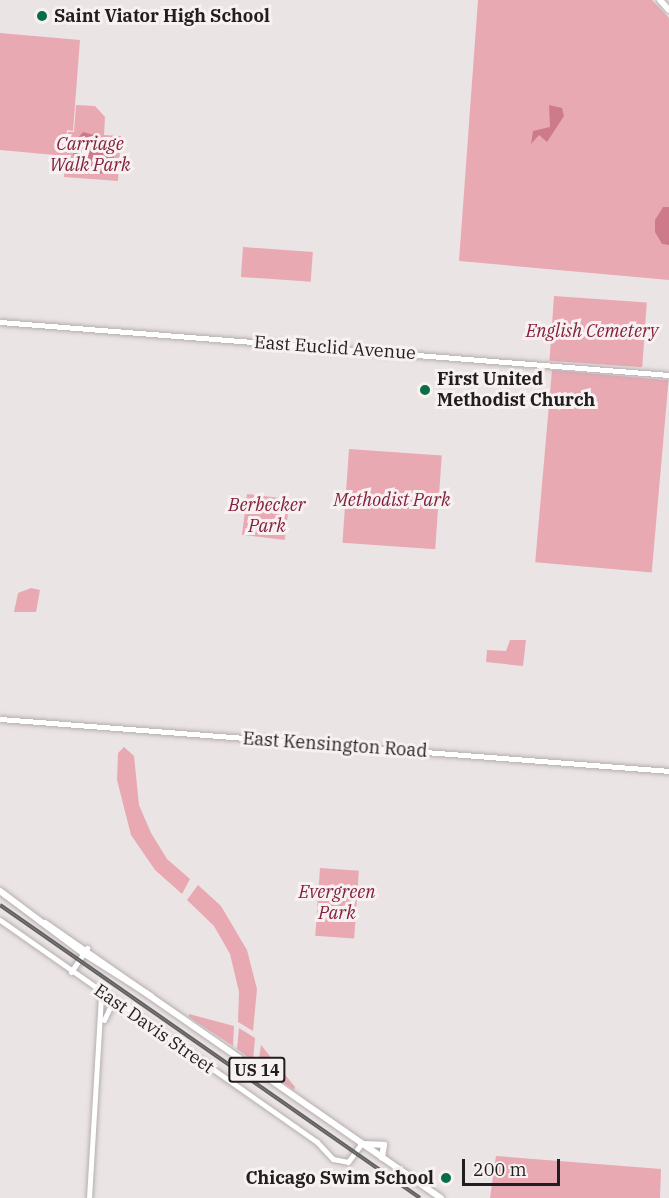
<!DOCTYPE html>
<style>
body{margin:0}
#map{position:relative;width:669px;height:1198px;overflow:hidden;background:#ebe4e5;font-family:"IBM Plex Serif",serif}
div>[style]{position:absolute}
.green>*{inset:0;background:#e9a9b3;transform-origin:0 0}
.water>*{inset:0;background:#cd7b8a}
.roads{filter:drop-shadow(0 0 2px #b5aeaf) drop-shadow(0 0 2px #b5aeaf)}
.secondary>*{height:5px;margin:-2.5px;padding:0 2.5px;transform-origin:2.5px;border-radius:2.5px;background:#fff}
.primary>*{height:6px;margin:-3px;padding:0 3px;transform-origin:3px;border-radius:3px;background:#fff}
.rail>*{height:4px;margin-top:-2px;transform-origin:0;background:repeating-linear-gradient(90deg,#f8f1f2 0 4.5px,#636060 0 9px);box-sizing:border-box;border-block:2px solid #636060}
.dots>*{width:16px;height:16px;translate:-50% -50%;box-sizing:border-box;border:3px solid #f8f1f2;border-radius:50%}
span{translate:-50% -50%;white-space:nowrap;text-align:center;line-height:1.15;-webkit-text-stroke:6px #f8f1f2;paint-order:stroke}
.shield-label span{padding:2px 4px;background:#f8f1f2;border:2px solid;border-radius:4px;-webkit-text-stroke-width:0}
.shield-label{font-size:16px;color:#201e1e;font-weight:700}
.poi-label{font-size:18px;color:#201e1e;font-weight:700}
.left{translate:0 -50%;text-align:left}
.right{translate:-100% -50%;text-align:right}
.park-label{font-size:18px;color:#83203c;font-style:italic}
.street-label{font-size:18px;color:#201e1e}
.scale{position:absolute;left:462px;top:1159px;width:98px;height:27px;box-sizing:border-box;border:3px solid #201e1e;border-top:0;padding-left:8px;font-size:18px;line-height:21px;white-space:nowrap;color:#201e1e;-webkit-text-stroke:4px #f8f1f2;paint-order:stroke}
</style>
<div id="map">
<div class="green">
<i style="clip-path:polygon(478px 0,652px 0,669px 18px,669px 280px,459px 261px)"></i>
<i style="clip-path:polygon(0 33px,80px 40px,73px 131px,67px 130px,65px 151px,68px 132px,74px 132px,76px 105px,95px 106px,105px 117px,104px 135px,121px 136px,118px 181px,64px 177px,66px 156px,0 150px)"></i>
<i style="left:243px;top:247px;width:70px;height:30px;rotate:4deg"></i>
<i style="left:554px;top:296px;width:93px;height:65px;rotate:4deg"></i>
<i style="left:552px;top:370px;width:117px;height:193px;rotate:5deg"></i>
<i style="left:349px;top:449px;width:93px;height:94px;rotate:4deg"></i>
<i style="left:247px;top:494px;width:43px;height:41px;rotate:7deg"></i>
<i style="clip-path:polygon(31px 588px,40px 590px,36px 612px,14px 612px,18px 593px)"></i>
<i style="clip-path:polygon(510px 640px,526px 640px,523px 666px,486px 662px,487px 650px,506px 651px)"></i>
<i style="clip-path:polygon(124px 747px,134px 756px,139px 805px,151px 833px,167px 859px,190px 879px,182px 894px,155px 870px,131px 835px,117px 780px,118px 753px)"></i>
<i style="left:320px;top:868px;width:39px;height:68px;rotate:4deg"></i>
<i style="clip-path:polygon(198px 885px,221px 906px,247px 950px,257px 989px,253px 1031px,238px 1022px,239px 992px,230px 954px,214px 926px,187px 900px)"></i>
<i style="clip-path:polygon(189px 1014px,234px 1026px,233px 1046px,189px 1017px)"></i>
<i style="clip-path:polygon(239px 1028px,255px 1038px,253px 1061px,237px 1049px)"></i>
<i style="clip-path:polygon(261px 1045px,295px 1087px,294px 1090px,258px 1065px)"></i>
<i style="clip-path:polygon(496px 1156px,661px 1169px,660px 1198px,490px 1198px)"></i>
</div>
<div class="water">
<i style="clip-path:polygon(549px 105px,562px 108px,564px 116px,547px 142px,539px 135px,531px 144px,533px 131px,550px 127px)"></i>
<i style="clip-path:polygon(83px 132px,114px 140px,114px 173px,82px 174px,74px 170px,73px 144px)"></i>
<i style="clip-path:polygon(663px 207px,669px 207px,669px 245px,662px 244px,655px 232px,655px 220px)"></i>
</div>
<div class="roads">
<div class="secondary">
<i style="left:0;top:322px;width:671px;rotate:4.53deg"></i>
<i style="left:0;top:719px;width:671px;rotate:4.44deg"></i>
<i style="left:0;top:920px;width:387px;rotate:35deg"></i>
<i style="left:317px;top:1142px;width:23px;rotate:47deg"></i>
<i style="left:333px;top:1159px;width:15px;rotate:11deg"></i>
<i style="left:348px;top:1162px;width:22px;rotate:-54deg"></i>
<i style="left:71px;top:972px;width:29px;rotate:-56deg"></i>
<i style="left:104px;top:1020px;width:21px;rotate:-65deg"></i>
<i style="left:89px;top:1198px;width:205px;rotate:-86.6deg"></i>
</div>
<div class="primary">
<i style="left:660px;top:0;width:13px;rotate:48deg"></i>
<i style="left:0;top:891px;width:104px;rotate:36.8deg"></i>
<i style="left:83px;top:953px;width:80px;rotate:32.3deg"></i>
<i style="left:45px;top:923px;width:482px;rotate:34.8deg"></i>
<i style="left:361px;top:1144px;width:23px;rotate:2deg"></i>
<i style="left:384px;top:1145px;width:13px;rotate:99deg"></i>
</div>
</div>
<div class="rail">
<i style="left:0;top:905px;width:512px;rotate:34.9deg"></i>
</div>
<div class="dots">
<i style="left:42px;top:16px;background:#076e45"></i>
<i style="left:425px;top:390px;background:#076e45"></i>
<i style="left:446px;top:1178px;background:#076e45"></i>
</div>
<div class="shield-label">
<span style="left:257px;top:1070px">US 14</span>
</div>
<div class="poi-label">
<span class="left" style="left:54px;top:16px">Saint Viator High School</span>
<span class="left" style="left:437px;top:390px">First United<br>Methodist Church</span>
<span class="right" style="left:434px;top:1178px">Chicago Swim School</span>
</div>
<div class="park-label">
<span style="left:90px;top:155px">Carriage<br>Walk Park</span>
<span style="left:592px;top:331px">English Cemetery</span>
<span style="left:392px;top:500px">Methodist Park</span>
<span style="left:267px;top:516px">Berbecker<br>Park</span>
<span style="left:337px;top:903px">Evergreen<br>Park</span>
</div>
<div class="street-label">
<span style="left:335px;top:348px;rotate:4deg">East Euclid Avenue</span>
<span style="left:335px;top:745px;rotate:4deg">East Kensington Road</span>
<span style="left:154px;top:1029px;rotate:35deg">East Davis Street</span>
</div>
<div class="scale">200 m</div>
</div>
